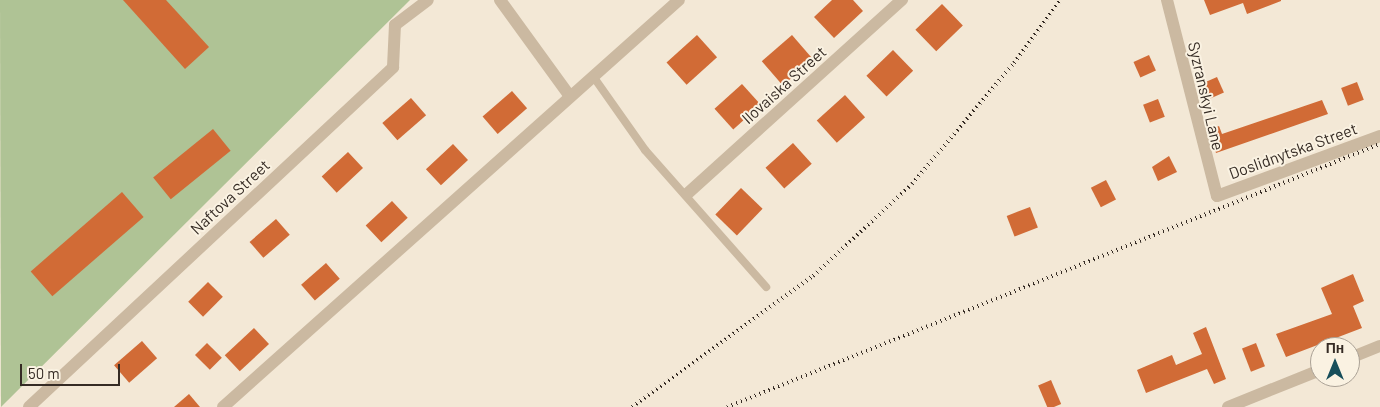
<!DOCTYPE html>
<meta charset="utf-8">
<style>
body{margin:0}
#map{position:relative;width:1380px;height:407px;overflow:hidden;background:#f3e8d6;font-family:Barlow,sans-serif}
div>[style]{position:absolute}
.green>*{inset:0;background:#afc395}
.building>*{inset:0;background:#d16b36;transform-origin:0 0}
.service>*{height:8px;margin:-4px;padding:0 4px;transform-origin:4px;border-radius:4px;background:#cbb9a1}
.minor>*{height:12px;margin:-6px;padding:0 6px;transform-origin:6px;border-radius:6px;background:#cbb9a1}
.rail>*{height:4px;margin-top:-2px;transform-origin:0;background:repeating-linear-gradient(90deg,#352b24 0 1px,transparent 0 5px)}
span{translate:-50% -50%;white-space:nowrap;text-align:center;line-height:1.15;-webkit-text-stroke:4px #faf2e2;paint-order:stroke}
.street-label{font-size:16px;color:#352b24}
.north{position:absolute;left:1310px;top:337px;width:50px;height:50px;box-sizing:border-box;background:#faf2e2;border:1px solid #aba296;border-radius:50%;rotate:0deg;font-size:14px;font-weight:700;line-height:20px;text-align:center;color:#352b24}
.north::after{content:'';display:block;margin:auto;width:18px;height:22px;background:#174e5a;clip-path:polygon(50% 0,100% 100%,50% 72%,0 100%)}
.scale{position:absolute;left:20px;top:364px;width:100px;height:22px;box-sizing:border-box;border:2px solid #352b24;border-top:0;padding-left:6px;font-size:15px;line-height:18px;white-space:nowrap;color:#352b24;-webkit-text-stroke:4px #faf2e2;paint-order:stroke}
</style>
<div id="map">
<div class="green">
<i style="clip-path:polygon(0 0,410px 0,1px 407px)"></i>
</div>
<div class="building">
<i style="clip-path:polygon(123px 0,166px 0,209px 47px,185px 69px)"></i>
<i style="clip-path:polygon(832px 0,853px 0,863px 11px,834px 38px,814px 17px)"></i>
<i style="clip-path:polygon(1204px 0,1281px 0,1281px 1px,1247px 14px,1243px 3px,1210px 15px)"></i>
<i style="left:942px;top:4px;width:30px;height:37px;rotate:46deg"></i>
<i style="left:697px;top:35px;width:30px;height:41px;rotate:48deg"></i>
<i style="left:792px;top:35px;width:32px;height:40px;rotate:49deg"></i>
<i style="left:893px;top:50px;width:29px;height:37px;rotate:46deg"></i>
<i style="left:1149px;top:55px;width:17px;height:17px;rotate:66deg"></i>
<i style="left:1217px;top:77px;width:17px;height:18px;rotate:66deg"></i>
<i style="left:1357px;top:82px;width:19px;height:17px;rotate:69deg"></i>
<i style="left:742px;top:84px;width:28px;height:37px;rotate:48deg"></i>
<i style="left:512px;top:91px;width:23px;height:39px;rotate:49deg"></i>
<i style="left:845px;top:95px;width:30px;height:38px;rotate:48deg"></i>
<i style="left:411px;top:98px;width:23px;height:38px;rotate:49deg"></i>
<i style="left:1158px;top:99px;width:19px;height:16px;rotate:69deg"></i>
<i style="clip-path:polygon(1322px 100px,1328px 114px,1216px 153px,1209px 130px,1219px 126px,1222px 134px)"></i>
<i style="left:213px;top:129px;width:28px;height:77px;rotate:51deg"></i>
<i style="left:793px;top:143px;width:28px;height:37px;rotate:48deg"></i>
<i style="left:453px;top:144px;width:22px;height:37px;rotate:47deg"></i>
<i style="left:348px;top:152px;width:22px;height:36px;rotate:47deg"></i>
<i style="clip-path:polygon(1169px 156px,1177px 172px,1158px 181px,1152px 167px)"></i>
<i style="left:1106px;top:180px;width:22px;height:17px;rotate:63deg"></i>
<i style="left:741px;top:188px;width:30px;height:37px;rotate:44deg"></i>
<i style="left:122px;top:192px;width:33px;height:121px;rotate:49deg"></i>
<i style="left:392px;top:201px;width:23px;height:36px;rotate:47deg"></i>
<i style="left:1030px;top:207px;width:22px;height:25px;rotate:69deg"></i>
<i style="left:276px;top:219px;width:21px;height:35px;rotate:49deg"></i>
<i style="left:326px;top:263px;width:21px;height:33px;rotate:49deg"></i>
<i style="clip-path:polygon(1353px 274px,1364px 301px,1353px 306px,1362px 328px,1286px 357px,1276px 334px,1332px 314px,1321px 288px)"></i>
<i style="left:208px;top:282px;width:21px;height:28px;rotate:45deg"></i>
<i style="clip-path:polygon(1206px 327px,1226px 379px,1214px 384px,1207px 369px,1146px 393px,1137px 370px,1172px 355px,1176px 365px,1202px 354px,1193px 333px)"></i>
<i style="left:254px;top:328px;width:22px;height:40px;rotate:47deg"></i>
<i style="left:142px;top:341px;width:23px;height:37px;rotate:49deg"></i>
<i style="left:207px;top:343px;width:21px;height:17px;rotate:45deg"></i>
<i style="left:1256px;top:343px;width:25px;height:15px;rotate:69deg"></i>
<i style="left:1051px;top:380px;width:26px;height:14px;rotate:67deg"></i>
<i style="clip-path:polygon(189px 394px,200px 407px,174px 407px)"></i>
</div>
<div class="service">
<i style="left:595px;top:79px;width:87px;rotate:54.8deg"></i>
<i style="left:645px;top:150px;width:183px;rotate:48.5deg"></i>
</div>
<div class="minor">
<i style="left:500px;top:0;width:117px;rotate:54deg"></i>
<i style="left:1167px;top:0;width:202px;rotate:75.7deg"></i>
<i style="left:1217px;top:196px;width:174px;rotate:-20.2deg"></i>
<i style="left:687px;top:194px;width:290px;rotate:-42.1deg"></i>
<i style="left:1350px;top:358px;width:32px;rotate:-22deg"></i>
<i style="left:29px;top:407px;width:498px;rotate:-43deg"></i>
<i style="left:393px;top:67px;width:42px;rotate:-87.3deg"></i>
<i style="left:395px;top:25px;width:41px;rotate:-37.1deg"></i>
<i style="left:223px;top:407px;width:611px;rotate:-41.75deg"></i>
<i style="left:1228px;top:407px;width:99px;rotate:-21.9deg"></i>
</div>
<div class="rail">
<i style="left:632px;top:407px;width:223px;rotate:-35.9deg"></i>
<i style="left:813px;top:276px;width:135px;rotate:-42.9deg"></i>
<i style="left:912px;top:184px;width:158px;rotate:-49.9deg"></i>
<i style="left:1014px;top:63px;width:78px;rotate:-53.9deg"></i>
<i style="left:727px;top:407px;width:704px;rotate:-21.94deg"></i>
</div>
<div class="street-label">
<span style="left:784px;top:85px;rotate:-42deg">Ilovaiska Street</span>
<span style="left:1206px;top:96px;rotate:77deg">Syzranskyi Lane</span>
<span style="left:1293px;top:151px;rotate:-20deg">Doslidnytska Street</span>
<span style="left:230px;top:197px;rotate:-43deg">Naftova Street</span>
</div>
<div class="north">Пн</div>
<div class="scale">50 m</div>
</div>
